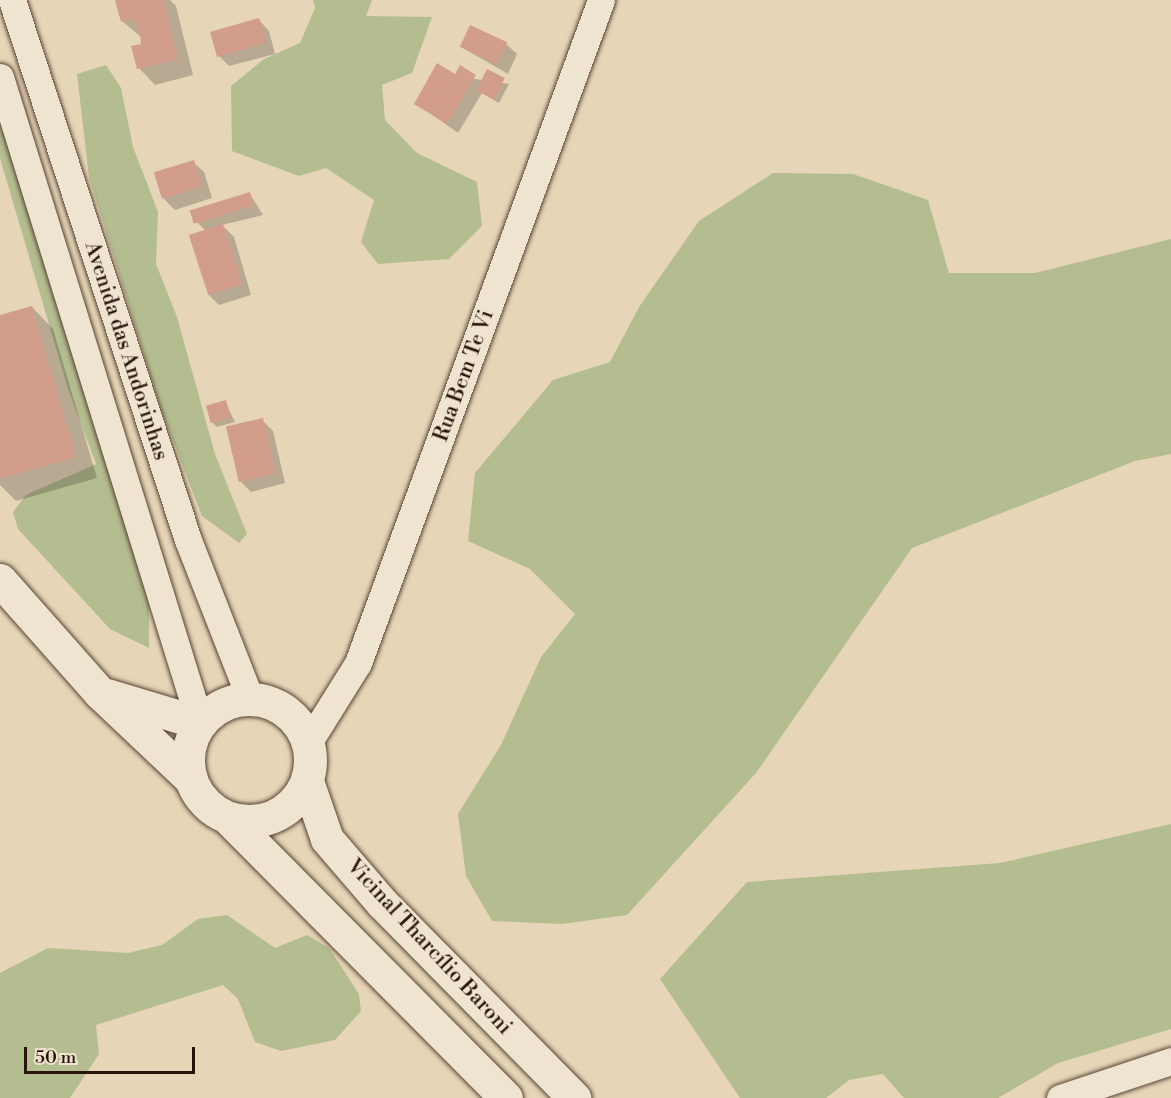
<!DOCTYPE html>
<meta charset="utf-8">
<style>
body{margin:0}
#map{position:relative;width:1171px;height:1098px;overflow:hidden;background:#e6d5b7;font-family:"Libre Bodoni",serif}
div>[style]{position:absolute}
.green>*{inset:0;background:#b4bd8f}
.shadow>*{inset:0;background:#0003}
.building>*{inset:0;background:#d29d8b;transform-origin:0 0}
.roads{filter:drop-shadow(0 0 2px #584434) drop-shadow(0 0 2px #584434)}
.minor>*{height:27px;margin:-13.5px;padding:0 13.5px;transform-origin:13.5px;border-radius:13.5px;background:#efe4d0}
.secondary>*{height:33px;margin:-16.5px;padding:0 16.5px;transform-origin:16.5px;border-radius:16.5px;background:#efe4d0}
.secondary>.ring{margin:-16.5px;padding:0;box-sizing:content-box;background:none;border:33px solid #efe4d0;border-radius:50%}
span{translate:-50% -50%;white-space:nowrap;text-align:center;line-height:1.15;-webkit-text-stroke:4.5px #efe4d0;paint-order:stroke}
.street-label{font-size:21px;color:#281409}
.scale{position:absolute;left:24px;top:1047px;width:171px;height:27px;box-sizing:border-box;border:3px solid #281409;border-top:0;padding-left:8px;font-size:18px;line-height:21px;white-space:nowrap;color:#281409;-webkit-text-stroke:4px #efe4d0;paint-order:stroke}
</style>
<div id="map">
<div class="green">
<i style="clip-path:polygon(313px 0,372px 0,366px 16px,432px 17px,412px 73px,382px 85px,385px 120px,417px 153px,477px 182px,482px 226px,449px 259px,378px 264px,361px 242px,374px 200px,326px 168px,299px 176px,232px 151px,231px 86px,264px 59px,300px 43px,315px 8px)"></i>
<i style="clip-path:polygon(106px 65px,121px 88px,133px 147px,158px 212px,156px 264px,177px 317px,215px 454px,247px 534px,239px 543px,202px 516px,161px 409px,89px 177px,77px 74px)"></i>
<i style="clip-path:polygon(0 102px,149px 588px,149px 648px,110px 629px,18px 529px,13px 512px,26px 495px,96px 464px,68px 389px,0 158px)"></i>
<i style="clip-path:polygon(773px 173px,853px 174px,928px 200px,949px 273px,1035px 273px,1171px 239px,1171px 454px,1135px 461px,912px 548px,756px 773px,627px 915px,562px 924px,492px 921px,466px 876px,458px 814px,501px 745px,541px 657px,575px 614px,530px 569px,468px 541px,475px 473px,553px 380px,610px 362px,639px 307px,699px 221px)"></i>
<i style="clip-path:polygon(1171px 824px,1171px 1029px,1058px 1063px,998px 1098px,904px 1098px,883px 1074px,849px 1080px,826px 1098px,740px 1098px,660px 979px,747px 882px,1000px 863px)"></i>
<i style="clip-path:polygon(227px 915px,275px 948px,307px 935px,329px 948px,359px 994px,361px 1011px,335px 1040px,281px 1051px,255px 1042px,238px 999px,223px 985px,96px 1025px,99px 1054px,70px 1098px,0 1098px,0 973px,48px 948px,128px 953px,162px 945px,198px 919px)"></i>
</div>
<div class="shadow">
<i style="clip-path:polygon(119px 0,170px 0,176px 6px,193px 75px,155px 85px,139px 68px,141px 37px,122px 21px)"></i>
<i style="clip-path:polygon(259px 20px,269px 31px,275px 54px,229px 66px,218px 55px)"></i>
<i style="clip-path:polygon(506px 44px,517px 54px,508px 74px,461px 47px)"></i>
<i style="clip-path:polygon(456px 76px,509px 84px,499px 103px,482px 93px,458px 133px,416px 103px)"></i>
<i style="clip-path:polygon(193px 162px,204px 172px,212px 198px,175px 210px,164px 199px)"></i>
<i style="clip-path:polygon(250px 194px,263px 215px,222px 225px,234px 237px,251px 295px,219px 305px,208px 294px,206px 231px,194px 219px)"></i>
<i style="clip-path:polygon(32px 307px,53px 329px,97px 478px,16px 501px,0 485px,0 317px)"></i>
<i style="clip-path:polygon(225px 402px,235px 422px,217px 427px,212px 422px)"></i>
<i style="clip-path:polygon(262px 420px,273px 431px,285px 483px,251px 492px,240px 481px)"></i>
</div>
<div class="building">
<i style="clip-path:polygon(115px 0,163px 0,178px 59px,137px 69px,131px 46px,142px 44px,135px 19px,121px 22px)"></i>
<i style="left:259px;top:18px;width:26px;height:51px;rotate:74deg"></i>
<i style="left:470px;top:25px;width:41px;height:24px;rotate:25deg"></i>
<i style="clip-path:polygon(437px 63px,455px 74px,460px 65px,476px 75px,447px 124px,414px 104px)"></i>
<i style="left:487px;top:69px;width:20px;height:24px;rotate:27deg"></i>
<i style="left:194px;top:160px;width:28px;height:42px;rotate:73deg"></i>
<i style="left:250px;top:192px;width:14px;height:63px;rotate:73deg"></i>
<i style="left:223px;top:224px;width:63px;height:36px;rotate:72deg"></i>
<i style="clip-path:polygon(32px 306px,76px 457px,0 479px,0 315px)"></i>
<i style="left:226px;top:400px;width:18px;height:21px;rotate:74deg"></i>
<i style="left:263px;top:418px;width:57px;height:38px;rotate:77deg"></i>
</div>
<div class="roads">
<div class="minor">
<i style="left:12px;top:0;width:568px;rotate:71.95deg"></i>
<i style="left:188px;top:540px;width:170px;rotate:68.6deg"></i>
<i style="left:0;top:77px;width:676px;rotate:72.8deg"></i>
<i style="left:308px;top:743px;width:94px;rotate:-58deg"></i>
<i style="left:358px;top:663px;width:706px;rotate:-69.87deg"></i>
<i style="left:1060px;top:1098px;width:117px;rotate:-18.4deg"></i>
</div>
<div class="secondary">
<i style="left:0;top:580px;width:151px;rotate:48.5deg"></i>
<i style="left:100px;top:693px;width:124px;rotate:43.4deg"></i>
<i style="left:107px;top:695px;width:97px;rotate:16.8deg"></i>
<i class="ring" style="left:188px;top:699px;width:89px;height:89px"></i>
<i style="left:307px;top:781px;width:61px;rotate:71deg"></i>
<i style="left:327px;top:839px;width:84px;rotate:49.3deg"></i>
<i style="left:382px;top:903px;width:274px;rotate:45.4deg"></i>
<i style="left:229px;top:819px;width:393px;rotate:45.2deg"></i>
</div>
</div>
<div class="street-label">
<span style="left:126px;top:351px;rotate:72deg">Avenida das Andorinhas</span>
<span style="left:464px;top:376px;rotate:-70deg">Rua Bem Te Vi</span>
<span style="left:429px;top:947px;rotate:47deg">Vicinal Tharcílio Baroni</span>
</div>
<div class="scale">50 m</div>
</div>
